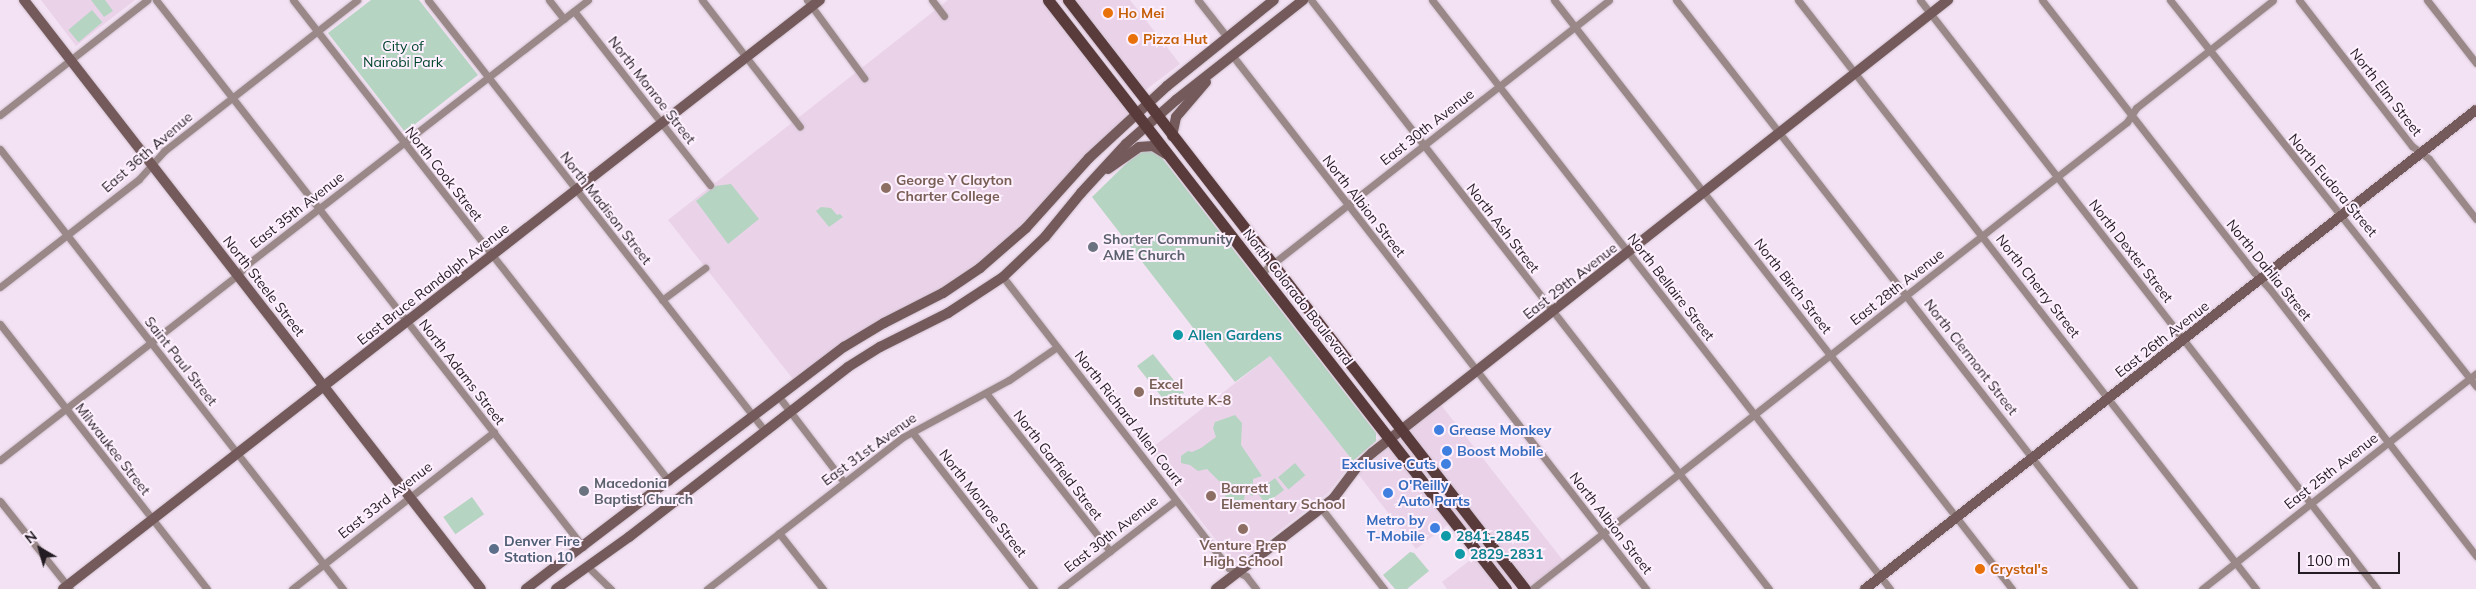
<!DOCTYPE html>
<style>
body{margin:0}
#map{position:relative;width:2476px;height:589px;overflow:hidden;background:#f3e2f3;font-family:Mulish,sans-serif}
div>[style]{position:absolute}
.built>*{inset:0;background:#ead3e9}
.green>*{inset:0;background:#b5d4c2;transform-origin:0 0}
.roads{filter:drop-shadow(0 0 1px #cebfce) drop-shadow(0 0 1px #cebfce)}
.street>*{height:7px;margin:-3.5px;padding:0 3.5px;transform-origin:3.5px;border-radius:3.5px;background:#9a8888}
.secondary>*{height:10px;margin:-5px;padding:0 5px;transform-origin:5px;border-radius:5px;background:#745a5b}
.primary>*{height:11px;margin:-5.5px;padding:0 5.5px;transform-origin:5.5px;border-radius:5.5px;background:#593b3c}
.dots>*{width:14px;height:14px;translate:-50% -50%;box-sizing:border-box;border:2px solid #fef0fe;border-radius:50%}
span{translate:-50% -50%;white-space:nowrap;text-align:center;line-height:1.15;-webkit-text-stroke:4px #fef0fe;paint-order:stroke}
.food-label{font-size:14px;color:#c56008;font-weight:700}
.left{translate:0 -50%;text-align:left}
.park-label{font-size:14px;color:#00462b}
.street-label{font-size:14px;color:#231d23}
.education-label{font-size:14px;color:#785e54;font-weight:700}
.worship-label{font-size:14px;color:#5b616d;font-weight:700}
.culture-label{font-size:14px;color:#0d838f;font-weight:700}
.shop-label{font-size:14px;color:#366cbe;font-weight:700}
.right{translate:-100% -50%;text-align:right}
.service-label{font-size:14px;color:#4e5e75;font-weight:700}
.north{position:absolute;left:15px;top:524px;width:50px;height:50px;-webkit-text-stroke:4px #fef0fe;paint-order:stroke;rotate:322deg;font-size:14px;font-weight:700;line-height:20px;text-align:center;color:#231d23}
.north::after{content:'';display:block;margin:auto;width:18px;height:22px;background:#231d23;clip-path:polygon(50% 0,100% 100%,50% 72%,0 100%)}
.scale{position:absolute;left:2298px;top:552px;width:102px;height:22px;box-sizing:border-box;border:2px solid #231d23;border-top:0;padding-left:6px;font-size:15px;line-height:18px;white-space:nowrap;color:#231d23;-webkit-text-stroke:4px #fef0fe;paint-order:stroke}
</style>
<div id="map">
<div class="built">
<i style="clip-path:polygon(41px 0,135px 0,76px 46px)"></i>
<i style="clip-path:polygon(948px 0,1048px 0,1137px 114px,980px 268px,884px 323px,796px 383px,668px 220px)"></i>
<i style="clip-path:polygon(1059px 0,1130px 0,1180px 64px,1135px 98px)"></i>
<i style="clip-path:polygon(1270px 356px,1353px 461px,1328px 493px,1241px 561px,1234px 563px,1165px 475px,1167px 473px,1149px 450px)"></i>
<i style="clip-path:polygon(1438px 401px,1565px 563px,1532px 589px,1447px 589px,1442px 582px,1474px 557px,1449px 524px,1416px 549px,1355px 470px)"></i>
</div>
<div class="green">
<i style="clip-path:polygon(91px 0,105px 0,113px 11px,104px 17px)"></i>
<i style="clip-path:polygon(371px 0,419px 0,478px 75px,405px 132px,328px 33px)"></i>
<i style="left:92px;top:10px;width:16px;height:31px;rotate:50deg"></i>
<i style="clip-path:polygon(1151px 150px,1162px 158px,1376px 433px,1376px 441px,1353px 461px,1270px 356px,1235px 382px,1092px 197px,1131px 159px,1141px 152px)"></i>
<i style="clip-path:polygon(731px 184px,759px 219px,728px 244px,696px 201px,715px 186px)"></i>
<i style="clip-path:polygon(821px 207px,831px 208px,837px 215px,840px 214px,843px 217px,829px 227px,816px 211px)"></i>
<i style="clip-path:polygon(1153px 354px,1184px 393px,1166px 407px,1163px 403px,1165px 401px,1137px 366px)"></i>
<i style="clip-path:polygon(1235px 415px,1242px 423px,1241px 445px,1262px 476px,1253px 479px,1253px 496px,1219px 481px,1207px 469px,1198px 471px,1190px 465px,1181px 463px,1181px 456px,1188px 451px,1192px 452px,1201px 448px,1216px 437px,1213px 428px,1215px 422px)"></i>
<i style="left:1295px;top:463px;width:16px;height:22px;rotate:50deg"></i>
<i style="left:1275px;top:478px;width:15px;height:23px;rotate:53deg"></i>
<i style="clip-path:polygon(1232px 488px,1245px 494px,1243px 504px,1239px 500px,1228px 501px,1225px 496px)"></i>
<i style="left:472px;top:497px;width:21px;height:35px;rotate:55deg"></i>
<i style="clip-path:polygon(1410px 552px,1414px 553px,1429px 571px,1407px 589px,1395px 589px,1383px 575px)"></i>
</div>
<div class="roads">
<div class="street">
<i style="left:156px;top:0;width:694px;rotate:52.02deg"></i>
<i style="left:293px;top:0;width:611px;rotate:51.99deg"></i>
<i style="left:428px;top:0;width:547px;rotate:51.98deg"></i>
<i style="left:549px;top:0;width:24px;rotate:52deg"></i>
<i style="left:702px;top:0;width:160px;rotate:52.3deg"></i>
<i style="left:807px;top:0;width:97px;rotate:53.8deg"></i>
<i style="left:932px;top:0;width:20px;rotate:53deg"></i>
<i style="left:1198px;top:0;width:47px;rotate:51.9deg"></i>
<i style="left:1311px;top:0;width:746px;rotate:52.13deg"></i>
<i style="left:1432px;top:0;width:746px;rotate:52.13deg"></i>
<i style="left:1554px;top:0;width:746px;rotate:52.13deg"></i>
<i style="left:1676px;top:0;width:746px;rotate:52.13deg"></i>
<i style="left:1798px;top:0;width:746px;rotate:52.13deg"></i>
<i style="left:1920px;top:0;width:745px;rotate:52.19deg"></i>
<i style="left:2042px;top:0;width:345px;rotate:52.1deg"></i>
<i style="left:2254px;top:272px;width:22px;rotate:47deg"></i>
<i style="left:2269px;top:288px;width:339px;rotate:52.3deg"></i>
<i style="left:2170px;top:0;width:493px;rotate:51.6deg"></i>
<i style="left:2299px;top:0;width:185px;rotate:52.3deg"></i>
<i style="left:2412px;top:146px;width:21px;rotate:37deg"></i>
<i style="left:2429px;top:159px;width:76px;rotate:51.9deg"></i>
<i style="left:2427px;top:0;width:80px;rotate:52.1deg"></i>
<i style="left:574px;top:11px;width:221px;rotate:52deg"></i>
<i style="left:1232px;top:55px;width:676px;rotate:52.21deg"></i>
<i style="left:0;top:115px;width:187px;rotate:-38deg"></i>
<i style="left:0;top:149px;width:558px;rotate:52.06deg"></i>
<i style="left:1261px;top:273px;width:442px;rotate:-38.1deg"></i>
<i style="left:1003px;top:277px;width:368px;rotate:52.2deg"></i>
<i style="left:1229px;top:568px;width:19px;rotate:25deg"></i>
<i style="left:1246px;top:576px;width:16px;rotate:52deg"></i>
<i style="left:0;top:287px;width:176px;rotate:-37.8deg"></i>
<i style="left:139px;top:179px;width:38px;rotate:-48deg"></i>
<i style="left:164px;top:151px;width:245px;rotate:-38deg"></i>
<i style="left:662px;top:300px;width:54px;rotate:-36.7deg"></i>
<i style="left:0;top:324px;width:336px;rotate:52deg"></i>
<i style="left:986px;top:393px;width:201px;rotate:51.9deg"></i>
<i style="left:779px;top:397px;width:107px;rotate:52.6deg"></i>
<i style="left:912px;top:432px;width:199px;rotate:52.2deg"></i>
<i style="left:0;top:460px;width:301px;rotate:-37.9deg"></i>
<i style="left:238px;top:275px;width:11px;rotate:-52deg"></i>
<i style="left:245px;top:266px;width:434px;rotate:-37.8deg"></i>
<i style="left:0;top:501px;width:112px;rotate:51.5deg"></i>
<i style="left:1321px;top:508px;width:103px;rotate:52.1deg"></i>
<i style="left:779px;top:533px;width:71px;rotate:51.8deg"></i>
<i style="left:588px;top:567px;width:32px;rotate:44deg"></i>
<i style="left:292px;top:589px;width:256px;rotate:-37.9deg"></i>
<i style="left:707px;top:589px;width:248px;rotate:-37.8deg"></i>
<i style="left:903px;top:437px;width:120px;rotate:-28.3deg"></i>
<i style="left:1009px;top:380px;width:58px;rotate:-34.5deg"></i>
<i style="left:1061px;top:589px;width:145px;rotate:-37.7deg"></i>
<i style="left:1532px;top:589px;width:756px;rotate:-38.13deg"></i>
<i style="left:2127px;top:122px;width:17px;rotate:-57deg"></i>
<i style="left:2136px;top:108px;width:174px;rotate:-38.2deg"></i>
<i style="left:2202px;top:589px;width:349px;rotate:-38.2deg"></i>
</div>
<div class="secondary">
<i style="left:24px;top:0;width:745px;rotate:52.19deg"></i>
<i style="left:1172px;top:136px;width:19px;rotate:-78deg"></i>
<i style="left:1176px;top:117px;width:46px;rotate:-49.4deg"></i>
<i style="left:1108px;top:169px;width:38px;rotate:-35deg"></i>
<i style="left:1139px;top:147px;width:14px;rotate:-4deg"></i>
<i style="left:1153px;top:146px;width:15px;rotate:32deg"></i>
<i style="left:63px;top:589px;width:959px;rotate:-37.89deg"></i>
<i style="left:526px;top:589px;width:400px;rotate:-37.3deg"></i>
<i style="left:844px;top:347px;width:47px;rotate:-31deg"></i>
<i style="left:884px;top:323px;width:66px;rotate:-27deg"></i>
<i style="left:943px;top:293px;width:45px;rotate:-34deg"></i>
<i style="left:980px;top:268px;width:61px;rotate:-41deg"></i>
<i style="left:1026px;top:228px;width:94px;rotate:-48deg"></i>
<i style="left:1089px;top:158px;width:106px;rotate:-42.7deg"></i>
<i style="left:1167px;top:86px;width:137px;rotate:-38.8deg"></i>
<i style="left:556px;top:589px;width:90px;rotate:-35.5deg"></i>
<i style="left:629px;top:537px;width:277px;rotate:-37.8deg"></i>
<i style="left:848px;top:367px;width:38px;rotate:-32deg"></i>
<i style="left:880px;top:347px;width:76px;rotate:-26.6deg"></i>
<i style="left:948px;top:313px;width:66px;rotate:-33.2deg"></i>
<i style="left:1003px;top:277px;width:58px;rotate:-43.6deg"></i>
<i style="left:1045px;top:237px;width:57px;rotate:-50.7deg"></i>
<i style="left:1081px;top:193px;width:67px;rotate:-47.4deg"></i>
<i style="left:1126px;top:144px;width:67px;rotate:-41.3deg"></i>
<i style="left:1176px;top:100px;width:162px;rotate:-38.2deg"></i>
<i style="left:1216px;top:589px;width:148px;rotate:-37.6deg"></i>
<i style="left:1333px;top:499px;width:40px;rotate:-53deg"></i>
<i style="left:1357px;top:467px;width:21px;rotate:-43deg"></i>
<i style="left:1372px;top:453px;width:733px;rotate:-38.18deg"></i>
<i style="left:1865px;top:589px;width:776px;rotate:-38.1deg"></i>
</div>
<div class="primary">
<i style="left:1048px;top:0;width:746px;rotate:52.13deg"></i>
<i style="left:1068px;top:0;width:745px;rotate:52.19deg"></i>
</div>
</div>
<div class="dots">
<i style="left:1108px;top:13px;background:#e8710a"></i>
<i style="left:1133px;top:39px;background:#e8710a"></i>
<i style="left:886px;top:188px;background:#8d6e63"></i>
<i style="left:1093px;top:247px;background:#6b7280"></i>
<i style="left:1178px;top:335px;background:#0f9aa8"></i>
<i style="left:1139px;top:392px;background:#8d6e63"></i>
<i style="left:1439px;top:430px;background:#3f7fe0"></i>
<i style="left:1447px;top:451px;background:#3f7fe0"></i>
<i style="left:1446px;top:464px;background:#3f7fe0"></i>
<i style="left:584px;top:491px;background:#6b7280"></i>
<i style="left:1388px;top:493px;background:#3f7fe0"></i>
<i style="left:1211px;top:496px;background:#8d6e63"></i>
<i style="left:1435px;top:528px;background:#3f7fe0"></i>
<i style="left:1243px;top:529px;background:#8d6e63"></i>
<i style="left:1446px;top:536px;background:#0f9aa8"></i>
<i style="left:494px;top:549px;background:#5c6f8a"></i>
<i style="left:1460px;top:554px;background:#0f9aa8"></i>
<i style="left:1980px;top:569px;background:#e8710a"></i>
</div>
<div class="food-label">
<span class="left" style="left:1118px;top:13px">Ho Mei</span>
<span class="left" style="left:1143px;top:39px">Pizza Hut</span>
<span class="left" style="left:1990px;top:569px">Crystal's</span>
</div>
<div class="park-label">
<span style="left:403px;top:54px">City of<br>Nairobi Park</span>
</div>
<div class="street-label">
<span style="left:652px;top:90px;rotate:52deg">North Monroe Street</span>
<span style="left:2386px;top:92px;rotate:52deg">North Elm Street</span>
<span style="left:1427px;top:127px;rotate:-38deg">East 30th Avenue</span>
<span style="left:147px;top:152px;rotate:-41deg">East 36th Avenue</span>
<span style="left:444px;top:174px;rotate:52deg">North Cook Street</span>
<span style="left:2333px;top:185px;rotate:50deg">North Eudora Street</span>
<span style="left:1364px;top:206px;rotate:52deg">North Albion Street</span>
<span style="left:606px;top:208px;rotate:52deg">North Madison Street</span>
<span style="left:297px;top:210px;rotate:-38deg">East 35th Avenue</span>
<span style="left:1503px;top:228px;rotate:52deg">North Ash Street</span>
<span style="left:2131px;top:251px;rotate:52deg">North Dexter Street</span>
<span style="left:2269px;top:270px;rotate:51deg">North Dahlia Street</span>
<span style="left:1570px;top:281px;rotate:-38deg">East 29th Avenue</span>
<span style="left:433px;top:284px;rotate:-38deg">East Bruce Randolph Avenue</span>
<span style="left:264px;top:286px;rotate:52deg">North Steele Street</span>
<span style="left:1793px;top:286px;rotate:52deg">North Birch Street</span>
<span style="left:2038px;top:286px;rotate:52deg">North Cherry Street</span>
<span style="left:1671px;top:287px;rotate:52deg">North Bellaire Street</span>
<span style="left:1897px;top:287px;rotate:-38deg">East 28th Avenue</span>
<span style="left:1298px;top:297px;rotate:52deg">North Colorado Boulevard</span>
<span style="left:2162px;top:339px;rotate:-38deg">East 26th Avenue</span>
<span style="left:1971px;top:357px;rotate:52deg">North Clermont Street</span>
<span style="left:181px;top:361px;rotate:52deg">Saint Paul Street</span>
<span style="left:462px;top:372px;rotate:52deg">North Adams Street</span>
<span style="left:1129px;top:418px;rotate:52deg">North Richard Allen Court</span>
<span style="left:113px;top:449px;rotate:52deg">Milwaukee Street</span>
<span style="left:869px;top:449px;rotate:-36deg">East 31st Avenue</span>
<span style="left:1058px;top:465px;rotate:52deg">North Garfield Street</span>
<span style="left:2331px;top:471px;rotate:-38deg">East 25th Avenue</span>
<span style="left:385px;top:500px;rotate:-38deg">East 33rd Avenue</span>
<span style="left:983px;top:503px;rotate:52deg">North Monroe Street</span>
<span style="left:1611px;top:523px;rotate:52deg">North Albion Street</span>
<span style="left:1111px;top:534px;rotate:-38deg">East 30th Avenue</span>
</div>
<div class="education-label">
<span class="left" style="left:896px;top:188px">George Y Clayton<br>Charter College</span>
<span class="left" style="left:1149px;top:392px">Excel<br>Institute K-8</span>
<span class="left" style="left:1221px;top:496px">Barrett<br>Elementary School</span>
<span style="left:1243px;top:553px">Venture Prep<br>High School</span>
</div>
<div class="worship-label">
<span class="left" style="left:1103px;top:247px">Shorter Community<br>AME Church</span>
<span class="left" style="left:594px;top:491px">Macedonia<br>Baptist Church</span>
</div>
<div class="culture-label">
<span class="left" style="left:1188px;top:335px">Allen Gardens</span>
<span class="left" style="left:1456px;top:536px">2841-2845</span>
<span class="left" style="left:1470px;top:554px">2829-2831</span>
</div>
<div class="shop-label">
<span class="left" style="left:1449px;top:430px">Grease Monkey</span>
<span class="left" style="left:1457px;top:451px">Boost Mobile</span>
<span class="right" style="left:1436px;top:464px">Exclusive Cuts</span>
<span class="left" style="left:1398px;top:493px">O'Reilly<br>Auto Parts</span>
<span class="right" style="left:1425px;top:528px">Metro by<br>T-Mobile</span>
</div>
<div class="service-label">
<span class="left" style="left:504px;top:549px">Denver Fire<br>Station 10</span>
</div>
<div class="north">N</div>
<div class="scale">100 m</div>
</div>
